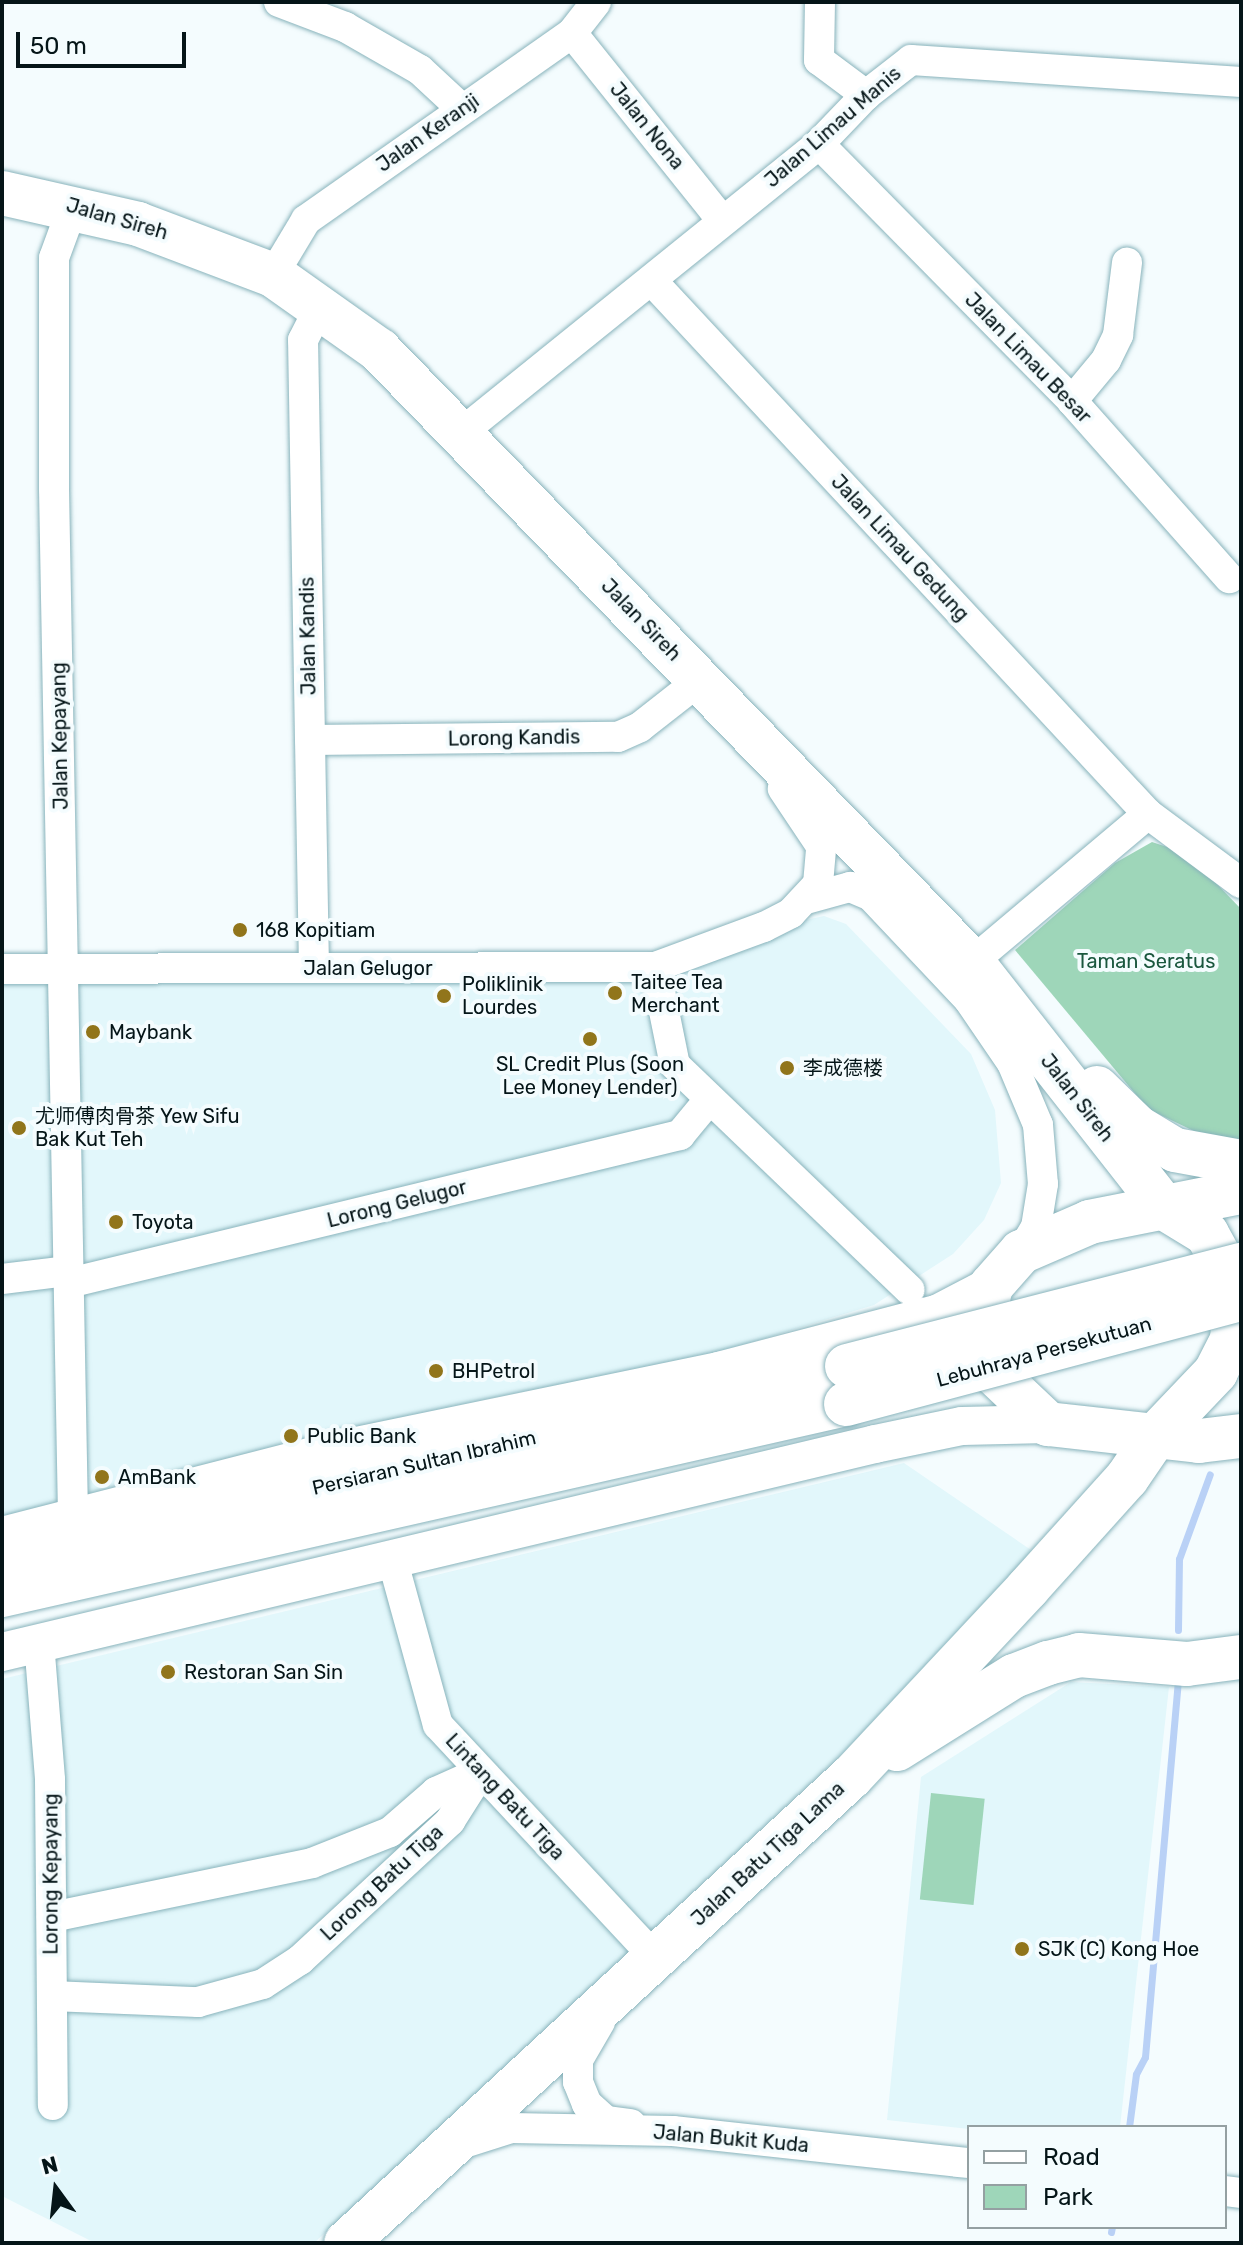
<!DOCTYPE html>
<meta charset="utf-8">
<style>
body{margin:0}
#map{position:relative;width:1243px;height:2245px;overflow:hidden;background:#f4fcfe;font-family:Rubik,"Noto Sans SC",sans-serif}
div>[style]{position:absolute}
.built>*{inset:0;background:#e2f7fb}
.green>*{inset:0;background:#9ed6b9;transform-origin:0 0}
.stream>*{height:7px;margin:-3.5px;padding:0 3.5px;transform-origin:3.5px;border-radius:3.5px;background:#b9d1f6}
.roads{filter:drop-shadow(0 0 2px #88b3bb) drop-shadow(0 0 2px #88b3bb)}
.minor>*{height:30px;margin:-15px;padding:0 15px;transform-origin:15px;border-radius:15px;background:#fff}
.major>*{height:38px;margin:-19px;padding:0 19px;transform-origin:19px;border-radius:19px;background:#fff}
.highway>*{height:44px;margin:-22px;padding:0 22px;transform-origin:22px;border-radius:22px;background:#fff}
.bridges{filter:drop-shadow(0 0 2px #88b3bb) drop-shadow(0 0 2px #88b3bb)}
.highway-bridge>*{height:44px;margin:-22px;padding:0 22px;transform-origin:22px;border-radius:22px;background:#fff}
.dots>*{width:22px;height:22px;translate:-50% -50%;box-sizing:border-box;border:4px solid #f4fcfe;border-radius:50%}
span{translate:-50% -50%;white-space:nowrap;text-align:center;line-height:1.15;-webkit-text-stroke:8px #f4fcfe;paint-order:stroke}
.street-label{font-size:20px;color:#051518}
.poi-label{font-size:20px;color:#051518}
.left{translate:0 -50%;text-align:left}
.park-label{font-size:20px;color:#1a573e}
.frame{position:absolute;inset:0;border:4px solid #051518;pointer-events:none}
.legend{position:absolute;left:967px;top:2125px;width:260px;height:104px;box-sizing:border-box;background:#f4fcfe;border:2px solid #94a0a2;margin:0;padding:10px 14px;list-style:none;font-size:24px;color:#051518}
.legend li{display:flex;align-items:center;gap:16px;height:40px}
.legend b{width:40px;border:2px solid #94a0a2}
.north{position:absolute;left:16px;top:2149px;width:80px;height:80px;-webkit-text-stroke:6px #f4fcfe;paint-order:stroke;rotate:345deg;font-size:22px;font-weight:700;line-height:32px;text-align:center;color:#051518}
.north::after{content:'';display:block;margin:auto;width:28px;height:36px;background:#051518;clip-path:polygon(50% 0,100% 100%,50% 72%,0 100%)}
.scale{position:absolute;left:16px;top:32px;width:170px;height:36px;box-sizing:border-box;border:4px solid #051518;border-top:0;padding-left:10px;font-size:24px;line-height:28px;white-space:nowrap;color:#051518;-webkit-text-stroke:6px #f4fcfe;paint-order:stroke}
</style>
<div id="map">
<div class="built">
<i style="clip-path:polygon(824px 916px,846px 924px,971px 1054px,995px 1110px,1001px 1183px,984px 1220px,953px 1254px,874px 1305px,703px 1357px,486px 1399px,2px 1519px,2px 978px,551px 977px)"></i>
<i style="clip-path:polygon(904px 1463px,1034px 1552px,844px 1752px,314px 2243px,95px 2243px,2px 2196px,2px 1679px)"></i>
<i style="clip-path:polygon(1071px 1682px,1169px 1687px,1120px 2127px,969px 2129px,887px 2120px,921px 1777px)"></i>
</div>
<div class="green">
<i style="clip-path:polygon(1152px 842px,1188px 854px,1241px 909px,1241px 1144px,1198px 1133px,1148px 1109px,1015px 950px,1115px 863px)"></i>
<i style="left:931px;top:1793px;width:54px;height:107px;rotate:6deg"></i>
</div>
<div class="stream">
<i style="left:1178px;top:1630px;width:71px;rotate:-89.2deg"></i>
<i style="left:1179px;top:1559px;width:90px;rotate:-70deg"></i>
<i style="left:1129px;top:2127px;width:53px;rotate:-82.5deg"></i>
<i style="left:1136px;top:2074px;width:19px;rotate:-62deg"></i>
<i style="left:1145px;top:2057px;width:380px;rotate:-85deg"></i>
<i style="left:1111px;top:2232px;width:5px;rotate:-79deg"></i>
</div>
<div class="roads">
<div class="minor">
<i style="left:279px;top:2px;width:71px;rotate:20.7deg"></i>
<i style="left:345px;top:27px;width:86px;rotate:29.8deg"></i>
<i style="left:420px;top:70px;width:57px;rotate:42.9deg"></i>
<i style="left:820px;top:2px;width:58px;rotate:91deg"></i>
<i style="left:819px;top:60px;width:59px;rotate:36.7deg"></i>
<i style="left:572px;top:33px;width:240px;rotate:51.3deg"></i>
<i style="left:819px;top:144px;width:361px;rotate:45.4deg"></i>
<i style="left:1072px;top:401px;width:237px;rotate:48.4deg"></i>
<i style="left:73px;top:206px;width:55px;rotate:110.1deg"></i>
<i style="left:54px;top:258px;width:231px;rotate:90deg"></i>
<i style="left:54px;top:489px;width:1029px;rotate:88.94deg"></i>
<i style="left:273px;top:275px;width:64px;rotate:-59deg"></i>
<i style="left:306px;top:220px;width:325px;rotate:-35.1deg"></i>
<i style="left:572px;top:33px;width:39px;rotate:-52deg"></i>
<i style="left:652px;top:281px;width:728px;rotate:47.06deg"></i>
<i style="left:1148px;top:814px;width:116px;rotate:36.6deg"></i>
<i style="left:1072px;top:401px;width:53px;rotate:-50.3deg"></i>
<i style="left:1106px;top:360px;width:28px;rotate:-64deg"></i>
<i style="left:1118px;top:335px;width:73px;rotate:-82.9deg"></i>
<i style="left:461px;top:433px;width:460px;rotate:-38.9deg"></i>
<i style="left:819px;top:144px;width:68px;rotate:-46.2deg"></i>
<i style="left:866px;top:95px;width:57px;rotate:-37.9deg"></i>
<i style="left:911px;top:60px;width:331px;rotate:3.8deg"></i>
<i style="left:310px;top:740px;width:308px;rotate:-0.6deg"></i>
<i style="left:618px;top:737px;width:24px;rotate:-24deg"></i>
<i style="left:640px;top:727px;width:76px;rotate:-38.1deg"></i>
<i style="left:806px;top:899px;width:46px;rotate:-15.3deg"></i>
<i style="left:850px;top:887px;width:23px;rotate:23deg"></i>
<i style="left:871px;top:896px;width:143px;rotate:46.7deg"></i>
<i style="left:969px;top:1000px;width:76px;rotate:55.7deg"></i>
<i style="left:1012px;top:1063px;width:67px;rotate:67.2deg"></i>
<i style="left:1038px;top:1125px;width:59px;rotate:85.2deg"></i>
<i style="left:1043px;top:1184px;width:44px;rotate:99.2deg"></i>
<i style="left:1036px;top:1227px;width:29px;rotate:121deg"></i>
<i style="left:972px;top:962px;width:230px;rotate:-40.1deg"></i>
<i style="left:655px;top:967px;width:100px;rotate:78.5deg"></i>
<i style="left:675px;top:1065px;width:325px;rotate:43.8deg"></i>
<i style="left:314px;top:968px;width:628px;rotate:-91deg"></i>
<i style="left:303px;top:340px;width:37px;rotate:-63deg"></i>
<i style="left:2px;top:969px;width:653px;rotate:-0.18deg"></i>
<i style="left:655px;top:967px;width:116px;rotate:-20.2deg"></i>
<i style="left:764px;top:927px;width:30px;rotate:-27deg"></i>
<i style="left:791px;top:913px;width:40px;rotate:-47deg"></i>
<i style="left:818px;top:884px;width:38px;rotate:-85deg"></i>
<i style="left:821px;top:846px;width:69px;rotate:-123.7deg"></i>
<i style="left:2px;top:1279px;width:65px;rotate:-7deg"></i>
<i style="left:69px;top:1283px;width:629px;rotate:-13.62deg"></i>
<i style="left:680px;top:1135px;width:45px;rotate:-50.4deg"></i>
<i style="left:393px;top:1562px;width:169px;rotate:74.6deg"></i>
<i style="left:438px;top:1725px;width:318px;rotate:47deg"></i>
<i style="left:39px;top:1642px;width:138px;rotate:85.4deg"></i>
<i style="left:50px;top:1780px;width:325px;rotate:89.5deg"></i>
<i style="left:52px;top:1917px;width:266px;rotate:-11.7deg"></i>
<i style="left:312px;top:1863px;width:84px;rotate:-21.7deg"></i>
<i style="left:390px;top:1832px;width:61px;rotate:-41deg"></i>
<i style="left:436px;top:1792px;width:49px;rotate:-24deg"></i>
<i style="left:52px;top:1996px;width:146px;rotate:2.4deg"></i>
<i style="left:198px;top:2002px;width:67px;rotate:-15.5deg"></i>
<i style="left:263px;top:1984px;width:44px;rotate:-33deg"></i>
<i style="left:300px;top:1960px;width:205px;rotate:-42.8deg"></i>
<i style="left:450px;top:1821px;width:58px;rotate:-57.7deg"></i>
<i style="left:600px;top:2022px;width:44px;rotate:120.1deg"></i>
<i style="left:578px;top:2060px;width:22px;rotate:90deg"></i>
<i style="left:578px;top:2082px;width:24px;rotate:68deg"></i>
<i style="left:587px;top:2104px;width:25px;rotate:42deg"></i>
<i style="left:606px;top:2121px;width:25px;rotate:7deg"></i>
<i style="left:461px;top:2144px;width:52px;rotate:-17.7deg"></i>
<i style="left:511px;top:2128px;width:162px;rotate:1.1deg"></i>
<i style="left:673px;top:2131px;width:298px;rotate:6.2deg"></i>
<i style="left:1225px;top:2191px;width:16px;rotate:7deg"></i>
</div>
<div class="major">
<i style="left:2px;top:1536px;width:351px;rotate:-14.4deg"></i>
<i style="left:342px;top:1449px;width:385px;rotate:-11.7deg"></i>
<i style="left:719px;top:1371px;width:225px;rotate:-14.7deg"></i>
<i style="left:937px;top:1314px;width:61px;rotate:-27.4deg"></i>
<i style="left:2px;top:1652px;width:897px;rotate:-13.4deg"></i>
<i style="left:875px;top:1444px;width:89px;rotate:-11.7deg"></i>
<i style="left:962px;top:1426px;width:86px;rotate:-1.3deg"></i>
</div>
<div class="highway">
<i style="left:2px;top:193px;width:139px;rotate:12.8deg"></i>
<i style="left:138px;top:224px;width:144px;rotate:20.7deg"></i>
<i style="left:273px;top:275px;width:130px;rotate:35.3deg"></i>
<i style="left:379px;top:350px;width:852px;rotate:45.9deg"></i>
<i style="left:972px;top:962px;width:314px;rotate:51.9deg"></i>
<i style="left:1166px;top:1209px;width:48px;rotate:31.4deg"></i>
<i style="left:1207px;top:1234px;width:60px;rotate:61.3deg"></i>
<i style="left:1236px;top:1287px;width:53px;rotate:94.3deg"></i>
<i style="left:1232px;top:1340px;width:36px;rotate:117deg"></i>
<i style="left:1216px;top:1372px;width:86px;rotate:133.6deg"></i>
<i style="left:1157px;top:1434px;width:53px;rotate:124.3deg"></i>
<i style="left:1127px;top:1478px;width:148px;rotate:132deg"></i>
<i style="left:1028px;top:1588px;width:259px;rotate:133.1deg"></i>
<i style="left:851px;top:1777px;width:687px;rotate:137.3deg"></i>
<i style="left:1097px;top:1088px;width:56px;rotate:44.3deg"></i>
<i style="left:1137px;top:1127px;width:44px;rotate:31.2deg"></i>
<i style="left:1175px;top:1150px;width:67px;rotate:10.3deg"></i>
<i style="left:1241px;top:1192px;width:154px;rotate:168.8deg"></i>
<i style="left:1090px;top:1222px;width:75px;rotate:156.5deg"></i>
<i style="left:1021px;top:1252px;width:45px;rotate:131.4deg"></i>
<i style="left:991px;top:1286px;width:51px;rotate:102.4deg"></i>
<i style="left:980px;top:1336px;width:38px;rotate:70deg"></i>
<i style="left:993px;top:1372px;width:76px;rotate:43.4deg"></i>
<i style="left:1048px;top:1424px;width:152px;rotate:6.4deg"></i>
<i style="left:1199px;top:1441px;width:42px;rotate:-6.8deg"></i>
<i style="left:2px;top:1563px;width:205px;rotate:-14.4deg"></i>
<i style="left:201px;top:1512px;width:662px;rotate:-12.74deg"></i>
<i style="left:2px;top:1595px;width:865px;rotate:-12.75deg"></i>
<i style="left:897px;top:1749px;width:138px;rotate:-32deg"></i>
<i style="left:1014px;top:1676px;width:36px;rotate:-21deg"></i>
<i style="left:1048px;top:1663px;width:32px;rotate:-14deg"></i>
<i style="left:1079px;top:1655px;width:108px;rotate:4.8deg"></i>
<i style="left:1187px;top:1664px;width:54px;rotate:-7.4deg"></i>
</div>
</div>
<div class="bridges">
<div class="highway-bridge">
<i style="left:847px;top:1366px;width:407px;rotate:-14.4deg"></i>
<i style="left:846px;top:1404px;width:409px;rotate:-14.9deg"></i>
</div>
</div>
<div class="dots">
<i style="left:240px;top:930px;background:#91751b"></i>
<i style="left:615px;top:993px;background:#91751b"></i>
<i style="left:444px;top:996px;background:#91751b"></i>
<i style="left:93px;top:1032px;background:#91751b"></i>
<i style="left:590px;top:1039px;background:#91751b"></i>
<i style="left:787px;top:1068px;background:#91751b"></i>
<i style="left:19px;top:1128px;background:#91751b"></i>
<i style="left:116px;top:1222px;background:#91751b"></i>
<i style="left:436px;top:1371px;background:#91751b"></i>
<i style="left:291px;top:1436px;background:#91751b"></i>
<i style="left:102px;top:1477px;background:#91751b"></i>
<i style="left:168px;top:1672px;background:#91751b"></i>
<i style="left:1022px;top:1949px;background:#91751b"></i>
</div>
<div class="street-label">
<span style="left:647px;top:126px;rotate:51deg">Jalan Nona</span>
<span style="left:833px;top:127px;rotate:-41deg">Jalan Limau Manis</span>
<span style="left:428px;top:133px;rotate:-35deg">Jalan Keranji</span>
<span style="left:117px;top:219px;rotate:16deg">Jalan Sireh</span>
<span style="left:1028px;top:358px;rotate:46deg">Jalan Limau Besar</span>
<span style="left:900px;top:548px;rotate:47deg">Jalan Limau Gedung</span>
<span style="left:641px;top:620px;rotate:46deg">Jalan Sireh</span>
<span style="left:308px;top:636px;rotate:-91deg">Jalan Kandis</span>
<span style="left:60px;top:736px;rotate:-91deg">Jalan Kepayang</span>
<span style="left:514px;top:738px;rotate:-1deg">Lorong Kandis</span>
<span style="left:368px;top:968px">Jalan Gelugor</span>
<span style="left:1077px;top:1098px;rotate:52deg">Jalan Sireh</span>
<span style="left:397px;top:1204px;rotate:-14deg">Lorong Gelugor</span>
<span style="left:1044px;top:1352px;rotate:-15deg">Lebuhraya Persekutuan</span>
<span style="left:424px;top:1463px;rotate:-13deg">Persiaran Sultan Ibrahim</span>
<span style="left:505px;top:1797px;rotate:47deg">Lintang Batu Tiga</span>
<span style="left:768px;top:1854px;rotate:-43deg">Jalan Batu Tiga Lama</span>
<span style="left:51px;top:1874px;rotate:-90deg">Lorong Kepayang</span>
<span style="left:382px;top:1883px;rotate:-43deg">Lorong Batu Tiga</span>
<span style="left:731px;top:2139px;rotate:5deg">Jalan Bukit Kuda</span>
</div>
<div class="poi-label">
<span class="left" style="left:256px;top:930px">168 Kopitiam</span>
<span class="left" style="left:631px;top:994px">Taitee Tea<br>Merchant</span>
<span class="left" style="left:462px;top:996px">Poliklinik<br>Lourdes</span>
<span class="left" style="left:109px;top:1032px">Maybank</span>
<span style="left:590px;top:1076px">SL Credit Plus (Soon<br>Lee Money Lender)</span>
<span class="left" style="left:803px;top:1068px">李成德楼</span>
<span class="left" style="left:35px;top:1128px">尤师傅肉骨茶 Yew Sifu<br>Bak Kut Teh</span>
<span class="left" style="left:132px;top:1222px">Toyota</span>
<span class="left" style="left:452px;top:1371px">BHPetrol</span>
<span class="left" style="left:307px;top:1436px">Public Bank</span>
<span class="left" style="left:118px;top:1477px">AmBank</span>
<span class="left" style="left:184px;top:1672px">Restoran San Sin</span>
<span class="left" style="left:1038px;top:1949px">SJK (C) Kong Hoe</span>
</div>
<div class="park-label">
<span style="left:1146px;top:961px">Taman Seratus</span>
</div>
<div class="frame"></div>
<ul class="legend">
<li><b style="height:10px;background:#fff"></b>Road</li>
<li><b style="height:22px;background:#9ed6b9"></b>Park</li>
</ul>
<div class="north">N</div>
<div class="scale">50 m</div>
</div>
